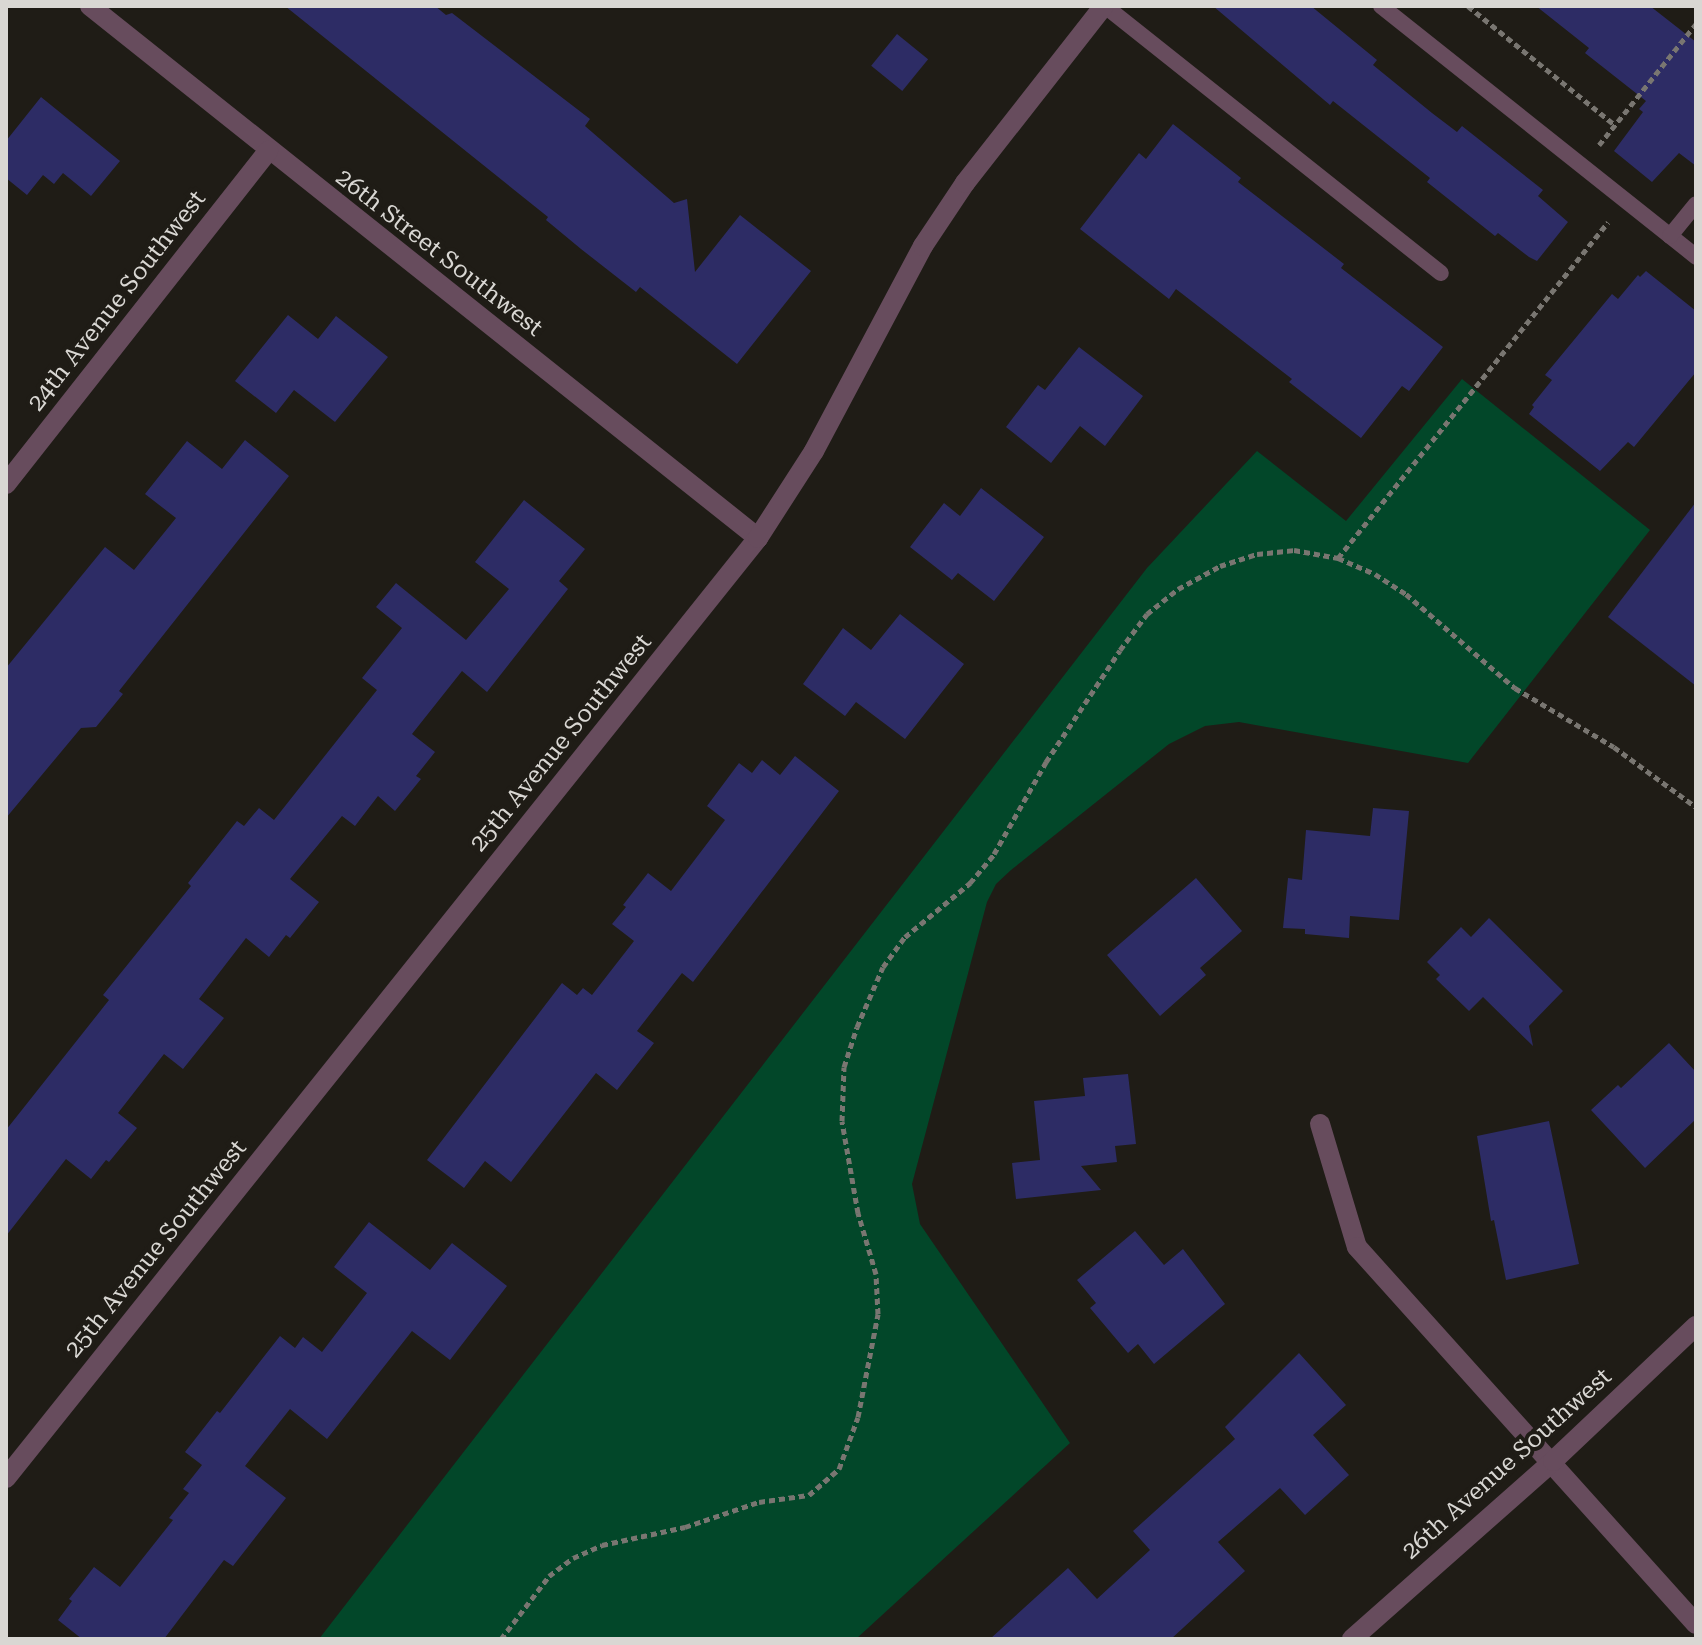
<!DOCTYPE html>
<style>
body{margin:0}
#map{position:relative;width:1702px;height:1645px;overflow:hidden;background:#1f1c16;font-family:"Roboto Serif",serif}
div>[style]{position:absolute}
.green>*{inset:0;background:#024729}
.building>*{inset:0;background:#2d2c65;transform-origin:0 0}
.path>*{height:5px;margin-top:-2.5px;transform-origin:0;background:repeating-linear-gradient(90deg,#797671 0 6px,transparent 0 10px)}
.service>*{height:16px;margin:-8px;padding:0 8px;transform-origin:8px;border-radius:8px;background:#674c5d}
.minor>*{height:20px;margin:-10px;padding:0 10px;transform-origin:10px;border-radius:10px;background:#674c5d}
.tertiary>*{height:20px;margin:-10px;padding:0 10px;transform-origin:10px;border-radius:10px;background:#674c5d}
span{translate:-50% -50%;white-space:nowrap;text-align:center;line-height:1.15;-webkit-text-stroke:8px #1f1c16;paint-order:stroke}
.street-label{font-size:24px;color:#d9d7d3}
.frame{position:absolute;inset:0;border:8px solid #d9d7d3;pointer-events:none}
</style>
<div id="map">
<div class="green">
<i style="clip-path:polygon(1462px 379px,1650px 530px,1468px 763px,1239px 722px,1205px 726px,1169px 744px,1011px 870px,996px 884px,987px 902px,912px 1184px,920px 1224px,1070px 1443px,856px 1639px,319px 1639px,1147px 568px,1257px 451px,1346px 521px)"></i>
</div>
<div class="building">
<i style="clip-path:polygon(285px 6px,435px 6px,446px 15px,452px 13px,590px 119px,585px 126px,674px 203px,687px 199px,695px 272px,740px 215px,811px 271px,737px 364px,640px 287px,636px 292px,581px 249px,546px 220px,548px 217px)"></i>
<i style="clip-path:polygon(1213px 6px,1311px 6px,1377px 60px,1373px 65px,1432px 113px,1457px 132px,1462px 126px,1543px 190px,1538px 196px,1568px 222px,1537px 261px,1529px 257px,1498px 233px,1495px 236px,1427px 182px,1430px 178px,1333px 101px,1330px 105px)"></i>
<i style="clip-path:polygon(1536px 6px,1650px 6px,1696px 42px,1696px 166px,1679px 153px,1652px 182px,1614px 151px,1643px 112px,1639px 109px,1646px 101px,1585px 53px,1589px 48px)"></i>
<i style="left:897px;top:34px;width:40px;height:41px;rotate:39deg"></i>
<i style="clip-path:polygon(41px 97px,120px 161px,91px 196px,63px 173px,54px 184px,43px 175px,27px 195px,6px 178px,6px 141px)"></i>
<i style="clip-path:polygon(1173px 124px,1241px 178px,1238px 182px,1344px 264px,1341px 268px,1443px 347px,1409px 391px,1402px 386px,1361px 438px,1289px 382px,1292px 379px,1176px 289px,1169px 299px,1080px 229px,1139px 153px,1146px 159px)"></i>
<i style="clip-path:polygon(1646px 271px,1696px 311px,1696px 372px,1634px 447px,1628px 442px,1600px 471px,1529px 414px,1534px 407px,1532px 405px,1552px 380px,1545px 375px,1612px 294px,1618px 299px,1638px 275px,1640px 277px)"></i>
<i style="clip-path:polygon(288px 315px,318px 339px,336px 316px,388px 357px,335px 422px,294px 390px,276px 413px,235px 381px)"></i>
<i style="clip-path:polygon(1079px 347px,1143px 396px,1105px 446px,1080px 426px,1051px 463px,1006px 427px,1038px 385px,1045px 390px)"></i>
<i style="clip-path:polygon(245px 440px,289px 476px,119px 691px,123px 694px,96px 727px,81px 728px,6px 818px,6px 668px,105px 547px,134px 570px,176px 518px,145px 494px,187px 441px,222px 469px)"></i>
<i style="clip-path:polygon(981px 488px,1044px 537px,994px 601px,958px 573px,952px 580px,910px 547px,944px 503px,960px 516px)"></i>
<i style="clip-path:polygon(524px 500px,585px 549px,559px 581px,568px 589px,487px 692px,462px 671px,412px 734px,435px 752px,416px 776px,421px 779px,395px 811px,378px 796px,355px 826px,342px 816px,290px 879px,319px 902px,290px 938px,286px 935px,269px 957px,246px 938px,199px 999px,224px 1018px,183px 1069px,164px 1054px,118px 1113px,137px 1128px,109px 1162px,106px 1160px,91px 1179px,66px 1159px,6px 1236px,6px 1130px,109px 1000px,103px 995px,191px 886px,188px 883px,237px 821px,244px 826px,259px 808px,274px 820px,377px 690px,362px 678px,402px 628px,376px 607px,396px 583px,466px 640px,509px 589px,475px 562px)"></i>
<i style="clip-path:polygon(1696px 502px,1696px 686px,1608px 617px)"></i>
<i style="clip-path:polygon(900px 614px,964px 664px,905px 739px,856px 702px,845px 716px,803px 684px,843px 628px,871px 650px)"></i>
<i style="clip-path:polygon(795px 756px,839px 791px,693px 982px,682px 973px,637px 1031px,654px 1043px,617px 1090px,596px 1073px,511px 1182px,485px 1161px,464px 1188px,427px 1160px,562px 983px,577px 995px,583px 988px,592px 995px,634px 941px,612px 924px,626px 907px,623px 905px,648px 873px,671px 891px,725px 820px,707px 806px,739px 763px,752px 773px,762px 760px,780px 775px)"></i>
<i style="clip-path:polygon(1373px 808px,1409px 811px,1399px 920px,1350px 916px,1349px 938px,1305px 934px,1305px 929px,1283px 928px,1288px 878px,1302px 880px,1306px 830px,1370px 836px)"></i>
<i style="clip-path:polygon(1196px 878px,1242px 931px,1200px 968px,1206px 975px,1160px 1016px,1107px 955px)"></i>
<i style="clip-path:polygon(1489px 918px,1563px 991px,1529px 1026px,1533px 1046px,1483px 997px,1469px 1011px,1436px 979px,1440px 975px,1427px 962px,1461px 927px,1471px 937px)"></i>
<i style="clip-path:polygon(1669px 1043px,1696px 1072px,1696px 1119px,1645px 1168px,1591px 1110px,1618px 1085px,1621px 1088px)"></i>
<i style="clip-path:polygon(1128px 1074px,1136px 1144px,1115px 1146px,1117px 1162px,1081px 1166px,1101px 1190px,1016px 1199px,1012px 1163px,1040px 1160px,1034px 1101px,1085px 1096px,1083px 1078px)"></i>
<i style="clip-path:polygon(1549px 1121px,1579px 1264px,1506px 1280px,1494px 1220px,1491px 1221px,1477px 1136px)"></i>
<i style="clip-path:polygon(369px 1222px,430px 1270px,452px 1243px,507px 1286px,450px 1360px,412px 1331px,327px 1439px,290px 1409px,245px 1466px,286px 1498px,233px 1566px,224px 1560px,164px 1639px,82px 1639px,58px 1620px,72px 1601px,69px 1599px,94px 1567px,120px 1587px,173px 1520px,169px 1518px,189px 1493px,183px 1489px,202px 1465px,185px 1452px,217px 1411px,220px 1413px,280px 1336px,295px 1348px,303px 1337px,322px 1352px,367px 1293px,334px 1267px)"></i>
<i style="clip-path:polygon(1135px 1231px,1164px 1265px,1183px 1249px,1225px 1304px,1154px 1364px,1138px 1344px,1128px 1353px,1090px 1308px,1096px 1303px,1077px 1280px)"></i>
<i style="clip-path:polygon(1299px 1353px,1346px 1405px,1313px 1435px,1349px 1475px,1305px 1515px,1280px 1488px,1218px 1542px,1245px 1571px,1171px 1639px,990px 1639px,1068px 1568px,1097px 1599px,1150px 1550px,1133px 1531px,1235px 1439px,1225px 1427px)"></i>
</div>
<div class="path">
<i style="left:1468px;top:6px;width:189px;rotate:39deg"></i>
<i style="left:1599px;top:145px;width:155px;rotate:-51.3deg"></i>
<i style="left:1338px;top:558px;width:431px;rotate:-51.2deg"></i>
<i style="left:501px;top:1639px;width:79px;rotate:-52.7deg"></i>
<i style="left:549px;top:1576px;width:30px;rotate:-37deg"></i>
<i style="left:573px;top:1558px;width:32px;rotate:-24deg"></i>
<i style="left:602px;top:1545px;width:85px;rotate:-12.2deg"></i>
<i style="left:685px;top:1527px;width:78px;rotate:-18.7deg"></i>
<i style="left:759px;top:1502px;width:50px;rotate:-8deg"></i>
<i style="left:809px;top:1495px;width:40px;rotate:-41deg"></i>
<i style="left:839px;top:1469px;width:55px;rotate:-69.9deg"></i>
<i style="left:858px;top:1417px;width:105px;rotate:-79deg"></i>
<i style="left:878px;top:1314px;width:40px;rotate:-92.9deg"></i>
<i style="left:876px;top:1274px;width:64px;rotate:-106.4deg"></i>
<i style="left:858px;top:1213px;width:93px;rotate:-99.9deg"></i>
<i style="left:842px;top:1121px;width:54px;rotate:-87.9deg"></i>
<i style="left:844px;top:1067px;width:42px;rotate:-72deg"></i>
<i style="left:857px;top:1027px;width:65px;rotate:-66.6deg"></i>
<i style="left:883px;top:967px;width:37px;rotate:-54deg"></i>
<i style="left:905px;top:937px;width:85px;rotate:-39.7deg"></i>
<i style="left:970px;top:883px;width:38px;rotate:-50deg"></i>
<i style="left:994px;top:854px;width:106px;rotate:-60.5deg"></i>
<i style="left:1046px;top:762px;width:134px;rotate:-56.5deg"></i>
<i style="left:1120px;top:650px;width:45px;rotate:-53.1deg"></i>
<i style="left:1147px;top:614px;width:40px;rotate:-39deg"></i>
<i style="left:1178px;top:589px;width:48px;rotate:-28.7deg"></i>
<i style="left:1220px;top:566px;width:39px;rotate:-18deg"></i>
<i style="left:1257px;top:554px;width:37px;rotate:-6deg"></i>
<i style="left:1294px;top:550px;width:45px;rotate:10.3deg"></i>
<i style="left:1338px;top:558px;width:40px;rotate:23.4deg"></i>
<i style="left:1375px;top:574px;width:37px;rotate:33deg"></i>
<i style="left:1406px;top:594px;width:144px;rotate:40.8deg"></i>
<i style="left:1515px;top:688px;width:115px;rotate:30.8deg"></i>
<i style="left:1614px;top:747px;width:102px;rotate:36.2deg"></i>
</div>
<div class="service">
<i style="left:1105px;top:6px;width:429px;rotate:38.5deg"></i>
<i style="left:1381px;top:6px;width:403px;rotate:38.5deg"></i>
<i style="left:1670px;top:236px;width:41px;rotate:-50.9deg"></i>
</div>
<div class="minor">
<i style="left:90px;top:6px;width:854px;rotate:38.53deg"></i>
<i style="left:6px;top:484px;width:424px;rotate:-51.8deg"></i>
<i style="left:1320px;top:1124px;width:128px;rotate:73.3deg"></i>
<i style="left:1357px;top:1247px;width:507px;rotate:48.04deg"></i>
<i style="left:6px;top:1478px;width:1204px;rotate:-51.34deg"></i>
<i style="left:758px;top:538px;width:103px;rotate:-57.2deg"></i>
<i style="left:814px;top:451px;width:232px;rotate:-62deg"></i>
<i style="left:923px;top:246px;width:76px;rotate:-56.3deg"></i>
<i style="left:965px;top:183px;width:225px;rotate:-51.9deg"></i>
</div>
<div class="tertiary">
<i style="left:1352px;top:1639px;width:268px;rotate:-41.5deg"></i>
<i style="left:1553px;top:1461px;width:197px;rotate:-43.4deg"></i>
</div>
<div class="street-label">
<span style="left:439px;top:253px;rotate:38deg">26th Street Southwest</span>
<span style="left:117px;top:301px;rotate:-52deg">24th Avenue Southwest</span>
<span style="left:561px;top:743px;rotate:-51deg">25th Avenue Southwest</span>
<span style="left:156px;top:1249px;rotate:-51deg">25th Avenue Southwest</span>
<span style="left:1507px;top:1464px;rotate:-42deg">26th Avenue Southwest</span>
</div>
<div class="frame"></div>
</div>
